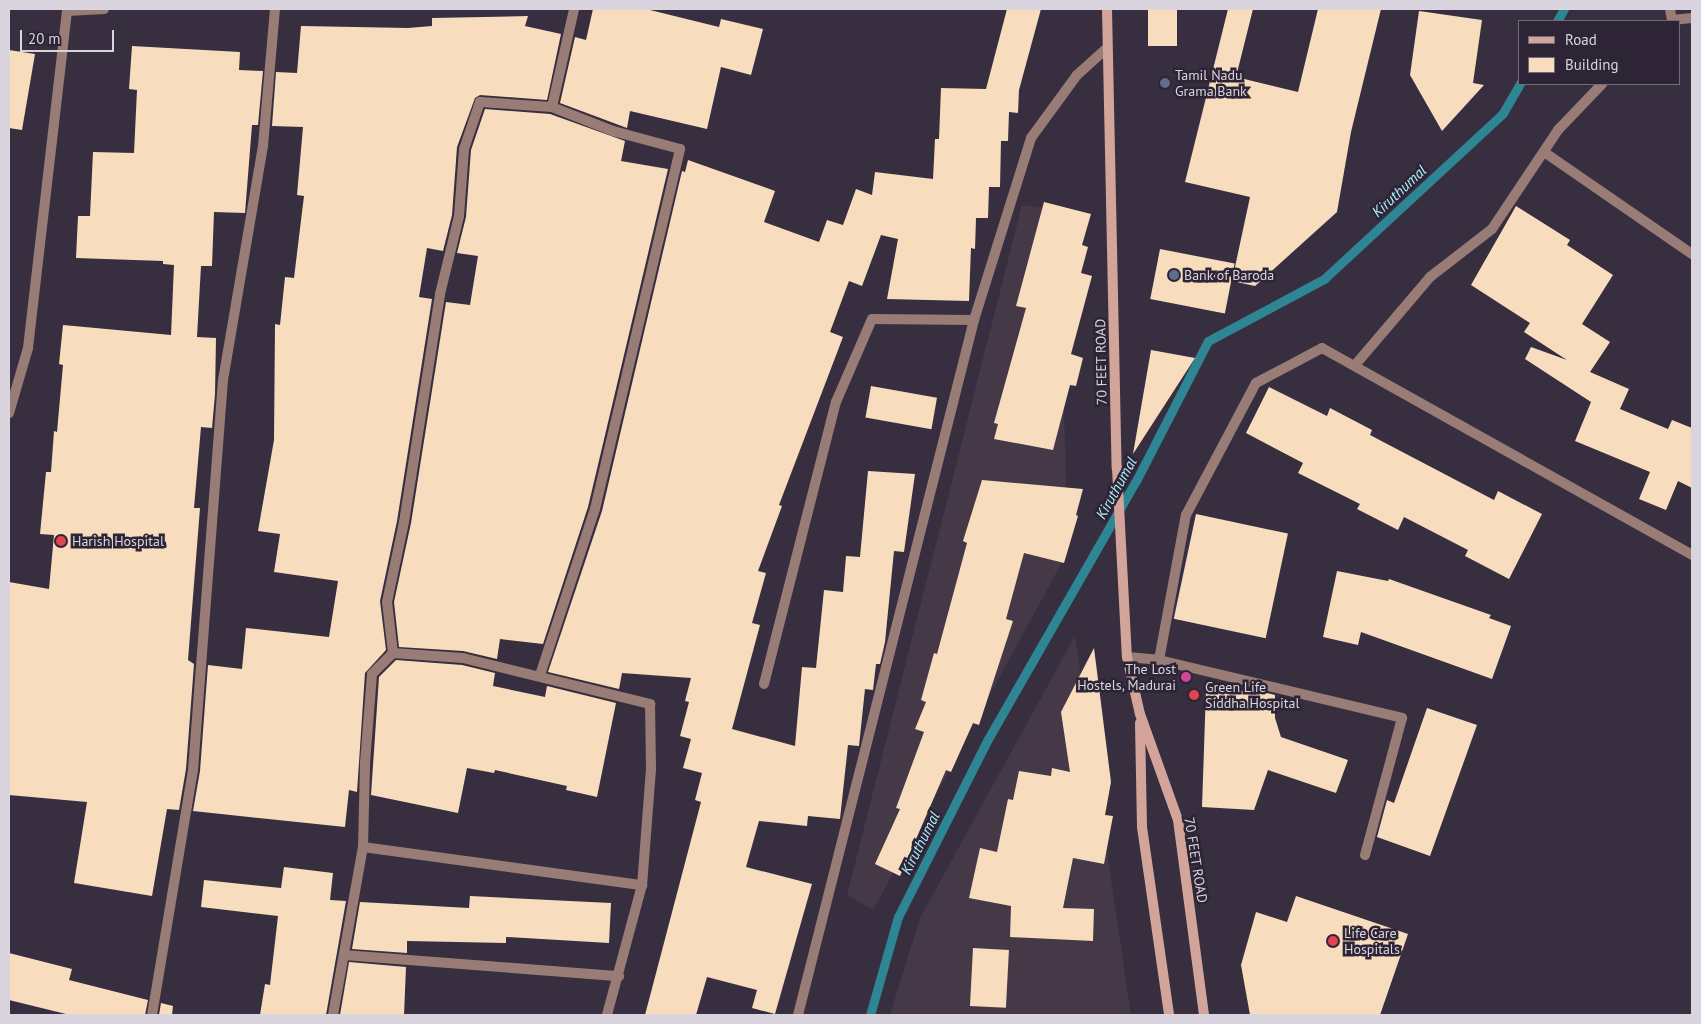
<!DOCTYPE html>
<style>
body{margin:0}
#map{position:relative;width:1701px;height:1024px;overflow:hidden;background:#372f40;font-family:"PT Sans",sans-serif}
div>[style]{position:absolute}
.commercial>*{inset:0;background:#453948}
.stream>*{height:9px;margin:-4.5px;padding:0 4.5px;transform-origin:4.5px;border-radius:4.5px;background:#2e8695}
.building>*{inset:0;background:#f8dcbe;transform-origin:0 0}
.service>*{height:10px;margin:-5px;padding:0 5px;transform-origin:5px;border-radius:5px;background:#997c75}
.minor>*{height:10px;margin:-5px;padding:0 5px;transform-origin:5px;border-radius:5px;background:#997c75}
.tertiary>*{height:10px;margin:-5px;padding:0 5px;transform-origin:5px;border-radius:5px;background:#997c75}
.secondary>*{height:10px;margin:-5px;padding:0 5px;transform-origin:5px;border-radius:5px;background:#d3a59a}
.dots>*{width:14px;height:14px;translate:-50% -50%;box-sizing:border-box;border:2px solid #2d2535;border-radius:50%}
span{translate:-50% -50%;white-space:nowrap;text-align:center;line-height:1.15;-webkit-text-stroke:5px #2d2535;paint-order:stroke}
.poi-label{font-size:14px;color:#d9d4de}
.left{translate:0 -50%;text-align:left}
.right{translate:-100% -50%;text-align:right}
.street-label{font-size:14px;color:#d9d4de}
.water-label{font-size:15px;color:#adeffd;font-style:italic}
.frame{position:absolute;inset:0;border:10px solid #d9d4de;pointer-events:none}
.legend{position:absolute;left:1518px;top:20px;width:162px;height:65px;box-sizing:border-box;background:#2d2535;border:1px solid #726b79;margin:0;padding:6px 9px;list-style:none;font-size:15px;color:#d9d4de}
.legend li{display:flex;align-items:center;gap:10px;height:25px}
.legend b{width:25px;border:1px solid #726b79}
.scale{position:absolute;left:20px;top:30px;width:94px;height:22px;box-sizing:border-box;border:2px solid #d9d4de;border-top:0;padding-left:6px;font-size:15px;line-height:18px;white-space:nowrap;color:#d9d4de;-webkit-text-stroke:4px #2d2535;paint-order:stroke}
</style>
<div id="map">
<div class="commercial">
<i style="clip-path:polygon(1022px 205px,1081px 213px,1062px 340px,1068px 551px,873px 910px,847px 895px)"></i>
<i style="clip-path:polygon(1075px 636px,1131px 1015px,890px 1015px,920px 918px)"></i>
</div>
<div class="stream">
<i style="left:1557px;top:21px;width:14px;rotate:-60deg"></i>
<i style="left:870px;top:1015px;width:102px;rotate:-74.1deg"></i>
<i style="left:898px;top:917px;width:199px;rotate:-63.2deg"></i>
<i style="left:988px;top:739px;width:297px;rotate:-60.2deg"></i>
<i style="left:1136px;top:481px;width:157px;rotate:-62.8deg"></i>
<i style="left:1208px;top:341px;width:132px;rotate:-28.1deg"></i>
<i style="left:1324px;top:279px;width:244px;rotate:-42.8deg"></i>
<i style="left:1503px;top:113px;width:34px;rotate:-60deg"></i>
</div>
<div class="building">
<i style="clip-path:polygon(593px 9px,650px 10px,719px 27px,721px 19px,763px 29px,751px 75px,721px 67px,707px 129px,630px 111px,627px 128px,560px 103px,575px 37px,586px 40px)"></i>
<i style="clip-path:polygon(1007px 9px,1041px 9px,1019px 90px,1018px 113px,1009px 112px,1008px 141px,1001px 141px,1000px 187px,989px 187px,988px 218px,976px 218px,975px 249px,971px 248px,969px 301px,887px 299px,898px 239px,881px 235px,862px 286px,849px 281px,830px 332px,843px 337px,779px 505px,782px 506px,758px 571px,766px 573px,752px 623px,760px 625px,732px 729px,795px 746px,802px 667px,816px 668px,824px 590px,843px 592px,846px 556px,860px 557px,868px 471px,915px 474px,904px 552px,894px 551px,885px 642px,880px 664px,876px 664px,873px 690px,865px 689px,859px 746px,848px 745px,840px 819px,808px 816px,807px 826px,759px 821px,746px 867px,812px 884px,775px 1014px,752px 1008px,757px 990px,707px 977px,696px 1015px,645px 1015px,701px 802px,695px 800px,702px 773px,683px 768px,691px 739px,680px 736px,689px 702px,685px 701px,691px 678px,622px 673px,619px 689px,548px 672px,602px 511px,682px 171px,685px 172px,688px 160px,775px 191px,764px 222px,819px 242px,827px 220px,843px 225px,856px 189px,872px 195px,875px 172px,933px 179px,935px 139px,939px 139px,941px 88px,986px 89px)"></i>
<i style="left:1148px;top:9px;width:29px;height:37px"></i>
<i style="clip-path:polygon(1228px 9px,1253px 9px,1236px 77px,1298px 92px,1318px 9px,1381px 9px,1351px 132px,1337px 212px,1255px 286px,1232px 281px,1250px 197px,1185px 182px)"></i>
<i style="clip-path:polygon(1419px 11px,1482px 20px,1473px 83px,1484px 85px,1442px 131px,1410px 75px)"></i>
<i style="clip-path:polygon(528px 16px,525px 26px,561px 34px,547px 100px,480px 95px,475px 98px,457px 147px,452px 215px,443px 251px,427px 248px,419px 297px,432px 299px,397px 521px,380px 601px,386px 650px,365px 673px,357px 792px,349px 790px,345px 827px,193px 811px,200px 771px,208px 665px,242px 669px,246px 628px,329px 637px,338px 581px,274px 572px,280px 534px,258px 531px,274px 440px,275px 324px,280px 325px,285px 277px,294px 278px,304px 196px,297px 195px,303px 127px,272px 126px,276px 72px,297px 73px,301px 26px,408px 28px,432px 26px,432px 18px)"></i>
<i style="clip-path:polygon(132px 46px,240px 52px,239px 70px,263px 71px,258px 125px,252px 125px,245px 213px,214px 212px,212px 266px,201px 266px,197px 337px,216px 338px,215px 394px,212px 428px,201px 427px,194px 508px,200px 508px,188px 660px,194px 664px,186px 769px,179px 810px,167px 809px,152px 896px,74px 883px,87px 802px,9px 795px,9px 582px,49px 589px,54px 535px,40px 534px,46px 472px,51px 472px,54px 431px,57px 432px,63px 365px,59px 364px,63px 325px,171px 335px,174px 265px,163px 264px,163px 261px,76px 258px,78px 216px,90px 216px,93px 152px,134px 153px,137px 90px,129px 89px)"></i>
<i style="clip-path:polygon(9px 50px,35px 54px,22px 130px,9px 128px)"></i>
<i style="clip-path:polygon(485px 109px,550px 114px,625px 141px,621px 161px,668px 169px,588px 507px,543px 644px,500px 639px,497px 659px,463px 651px,399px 647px,394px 602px,411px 523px,446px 302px,470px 305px,478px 256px,457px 253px,466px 217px,471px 150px)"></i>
<i style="clip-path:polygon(1044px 202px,1091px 214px,1082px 245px,1088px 247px,1081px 273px,1092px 276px,1071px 354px,1083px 358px,1076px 386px,1070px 385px,1053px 450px,994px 439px,998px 424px,994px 423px,1026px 308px,1016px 306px)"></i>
<i style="clip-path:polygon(1516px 206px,1570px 240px,1567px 245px,1613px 275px,1582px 324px,1610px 342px,1590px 372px,1629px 389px,1620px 409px,1668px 429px,1672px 420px,1692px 428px,1692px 488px,1678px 481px,1666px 510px,1639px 499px,1650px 472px,1575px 441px,1591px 402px,1525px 359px,1531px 347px,1567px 360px,1524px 332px,1530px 323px,1471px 285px)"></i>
<i style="left:1160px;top:249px;width:76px;height:51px;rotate:11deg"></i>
<i style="clip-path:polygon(1151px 350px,1195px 358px,1133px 454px)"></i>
<i style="left:871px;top:386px;width:67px;height:32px;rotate:10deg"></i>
<i style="clip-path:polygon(1269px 387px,1327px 416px,1330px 408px,1372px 430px,1370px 435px,1494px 500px,1498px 491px,1542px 514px,1509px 579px,1465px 556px,1468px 550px,1404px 517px,1398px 530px,1357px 509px,1360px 504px,1298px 473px,1303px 463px,1246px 433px)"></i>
<i style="clip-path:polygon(982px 480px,1083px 489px,1076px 515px,1078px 516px,1064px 563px,1024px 553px,1006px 619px,1013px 621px,979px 725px,973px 723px,951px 772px,946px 770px,900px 876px,875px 864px,900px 809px,896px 808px,924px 732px,915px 729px,926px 702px,921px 700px,934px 653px,937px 654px,967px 543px,963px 541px)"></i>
<i style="left:1196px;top:514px;width:94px;height:107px;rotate:12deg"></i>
<i style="clip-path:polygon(1337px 571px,1388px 581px,1389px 579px,1491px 615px,1489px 618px,1511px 626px,1492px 679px,1361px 632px,1358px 645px,1323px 637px)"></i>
<i style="clip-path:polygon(1094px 648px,1111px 782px,1105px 815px,1113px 816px,1104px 864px,1073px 858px,1063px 908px,1094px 909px,1093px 941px,1010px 937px,1011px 906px,969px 898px,980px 848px,997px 852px,1008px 799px,1013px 800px,1019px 771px,1051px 776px,1052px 768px,1070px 772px,1061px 712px)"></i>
<i style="clip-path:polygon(396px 660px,462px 665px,495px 673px,493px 686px,545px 697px,547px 686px,616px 703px,597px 797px,566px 790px,567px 786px,495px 770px,494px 773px,467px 768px,458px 813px,371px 795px,379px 677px)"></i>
<i style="clip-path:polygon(1206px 690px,1258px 691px,1275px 695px,1275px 718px,1281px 737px,1348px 760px,1336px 793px,1268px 770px,1254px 810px,1202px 807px)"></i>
<i style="clip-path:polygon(1427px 708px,1477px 725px,1430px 856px,1377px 837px,1387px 800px,1394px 803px)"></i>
<i style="clip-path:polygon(284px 867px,333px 873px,330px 900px,346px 901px,326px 1015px,260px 1015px,265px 984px,270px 985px,278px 916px,201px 907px,204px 880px,281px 888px)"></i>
<i style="clip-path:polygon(470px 896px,611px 903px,609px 943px,506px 937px,506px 943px,407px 941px,407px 953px,352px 949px,360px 902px,469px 908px)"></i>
<i style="clip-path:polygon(1296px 896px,1408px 934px,1380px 1015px,1250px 1015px,1241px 965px,1256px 912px,1287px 922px)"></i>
<i style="left:973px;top:948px;width:36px;height:58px;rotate:3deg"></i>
<i style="clip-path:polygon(9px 953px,72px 969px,69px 980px,148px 1000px,145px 1015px,70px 1015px,9px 1000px)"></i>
<i style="clip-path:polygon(349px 962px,406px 967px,404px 1015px,340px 1015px)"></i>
<i style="clip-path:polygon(161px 1003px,173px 1006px,172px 1015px,159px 1015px)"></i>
</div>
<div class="service">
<i style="left:344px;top:955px;width:276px;rotate:4.4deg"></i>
</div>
<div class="minor">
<i style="left:1544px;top:152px;width:180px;rotate:34.6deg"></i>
<i style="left:1356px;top:364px;width:114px;rotate:-49.6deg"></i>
<i style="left:1430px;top:277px;width:78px;rotate:-37.7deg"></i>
<i style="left:1492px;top:229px;width:119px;rotate:-56.3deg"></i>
<i style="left:1558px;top:130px;width:64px;rotate:-46.3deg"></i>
<i style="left:9px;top:413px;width:68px;rotate:-73.7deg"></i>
<i style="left:28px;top:348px;width:341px;rotate:-83.4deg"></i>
<i style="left:393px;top:653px;width:70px;rotate:4.1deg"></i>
<i style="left:463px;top:658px;width:193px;rotate:13.8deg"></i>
<i style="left:650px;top:704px;width:65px;rotate:89.1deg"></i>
<i style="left:651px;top:769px;width:116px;rotate:94.4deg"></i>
<i style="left:1127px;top:657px;width:32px;rotate:5deg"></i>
<i style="left:1159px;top:660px;width:250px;rotate:13.4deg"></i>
<i style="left:1402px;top:718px;width:142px;rotate:105.1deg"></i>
<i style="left:1159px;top:660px;width:147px;rotate:-79.5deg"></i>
<i style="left:1186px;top:515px;width:149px;rotate:-62.1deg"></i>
<i style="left:1256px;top:383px;width:75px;rotate:-27.9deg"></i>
<i style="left:1322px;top:348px;width:424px;rotate:29.2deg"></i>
<i style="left:540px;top:675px;width:175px;rotate:-71.7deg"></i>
<i style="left:595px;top:509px;width:370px;rotate:-76.7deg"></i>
<i style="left:680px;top:149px;width:69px;rotate:-165deg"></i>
<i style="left:613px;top:131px;width:66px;rotate:-158.5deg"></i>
<i style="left:552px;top:107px;width:100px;rotate:-77.3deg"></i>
<i style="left:764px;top:684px;width:291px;rotate:-75.7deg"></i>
<i style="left:836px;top:402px;width:90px;rotate:-66.6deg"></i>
<i style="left:872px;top:319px;width:102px;rotate:0.6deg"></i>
<i style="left:363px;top:847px;width:282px;rotate:7.8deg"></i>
<i style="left:642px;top:885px;width:135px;rotate:105.1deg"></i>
<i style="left:152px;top:1015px;width:248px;rotate:-80.5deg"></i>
<i style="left:193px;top:770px;width:391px;rotate:-85.6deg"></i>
<i style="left:223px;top:380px;width:237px;rotate:-80.3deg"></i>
<i style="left:263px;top:146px;width:138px;rotate:-85deg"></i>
<i style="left:333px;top:1015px;width:171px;rotate:-79.9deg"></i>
<i style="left:363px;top:847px;width:84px;rotate:-88.6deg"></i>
<i style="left:365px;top:763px;width:89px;rotate:-85.5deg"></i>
<i style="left:372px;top:674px;width:30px;rotate:-45deg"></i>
<i style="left:393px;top:653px;width:51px;rotate:-96.7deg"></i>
<i style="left:387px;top:602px;width:82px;rotate:-78deg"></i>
<i style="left:404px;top:522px;width:231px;rotate:-81deg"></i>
<i style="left:440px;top:294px;width:80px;rotate:-76.3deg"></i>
<i style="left:459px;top:216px;width:67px;rotate:-85.7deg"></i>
<i style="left:464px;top:149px;width:50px;rotate:-71.2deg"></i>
<i style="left:480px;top:102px;width:72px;rotate:4deg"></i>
<i style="left:798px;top:1015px;width:717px;rotate:-75.79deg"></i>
<i style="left:974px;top:320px;width:191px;rotate:-72.6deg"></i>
<i style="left:1031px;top:138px;width:78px;rotate:-53.9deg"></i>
<i style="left:1077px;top:75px;width:40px;rotate:-42deg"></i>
</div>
<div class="tertiary">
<i style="left:1670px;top:9px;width:11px;rotate:80deg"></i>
<i style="left:1672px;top:20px;width:20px;rotate:-6deg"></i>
<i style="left:67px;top:11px;width:37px;rotate:-3deg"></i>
</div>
<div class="secondary">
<i style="left:1107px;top:9px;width:459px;rotate:88.8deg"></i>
<i style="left:1117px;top:468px;width:189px;rotate:87deg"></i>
<i style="left:1127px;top:657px;width:58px;rotate:77.2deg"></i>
<i style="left:1140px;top:714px;width:113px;rotate:70.3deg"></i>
<i style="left:1178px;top:820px;width:197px;rotate:82.4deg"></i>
<i style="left:1140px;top:723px;width:104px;rotate:88.9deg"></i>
<i style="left:1142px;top:827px;width:190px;rotate:81.8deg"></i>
</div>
<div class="dots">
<i style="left:1165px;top:83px;background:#5c6f8a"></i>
<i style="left:1174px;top:275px;background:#5c6f8a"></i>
<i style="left:61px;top:541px;background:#e0444e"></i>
<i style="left:1186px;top:677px;background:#d1479c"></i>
<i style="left:1194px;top:695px;background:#e0444e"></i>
<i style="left:1333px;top:941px;background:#e0444e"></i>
</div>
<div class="poi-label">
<span class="left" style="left:1175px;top:83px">Tamil Nadu<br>Grama Bank</span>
<span class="left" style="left:1184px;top:275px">Bank of Baroda</span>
<span class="left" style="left:72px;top:541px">Harish Hospital</span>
<span class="right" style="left:1176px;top:677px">The Lost<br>Hostels, Madurai</span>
<span class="left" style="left:1205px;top:695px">Green Life<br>Siddha Hospital</span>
<span class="left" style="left:1344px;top:941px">Life Care<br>Hospitals</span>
</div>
<div class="street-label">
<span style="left:1101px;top:362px;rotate:-91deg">70 FEET ROAD</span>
<span style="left:1196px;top:860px;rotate:81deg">70 FEET ROAD</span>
</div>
<div class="water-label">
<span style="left:1399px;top:191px;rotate:-43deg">Kiruthumal</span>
<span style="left:1116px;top:488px;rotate:-61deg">Kiruthumal</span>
<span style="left:920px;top:843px;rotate:-63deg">Kiruthumal</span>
</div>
<div class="frame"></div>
<ul class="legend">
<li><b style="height:6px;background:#d3a59a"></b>Road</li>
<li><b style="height:14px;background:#f8dcbe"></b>Building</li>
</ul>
<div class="scale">20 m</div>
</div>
